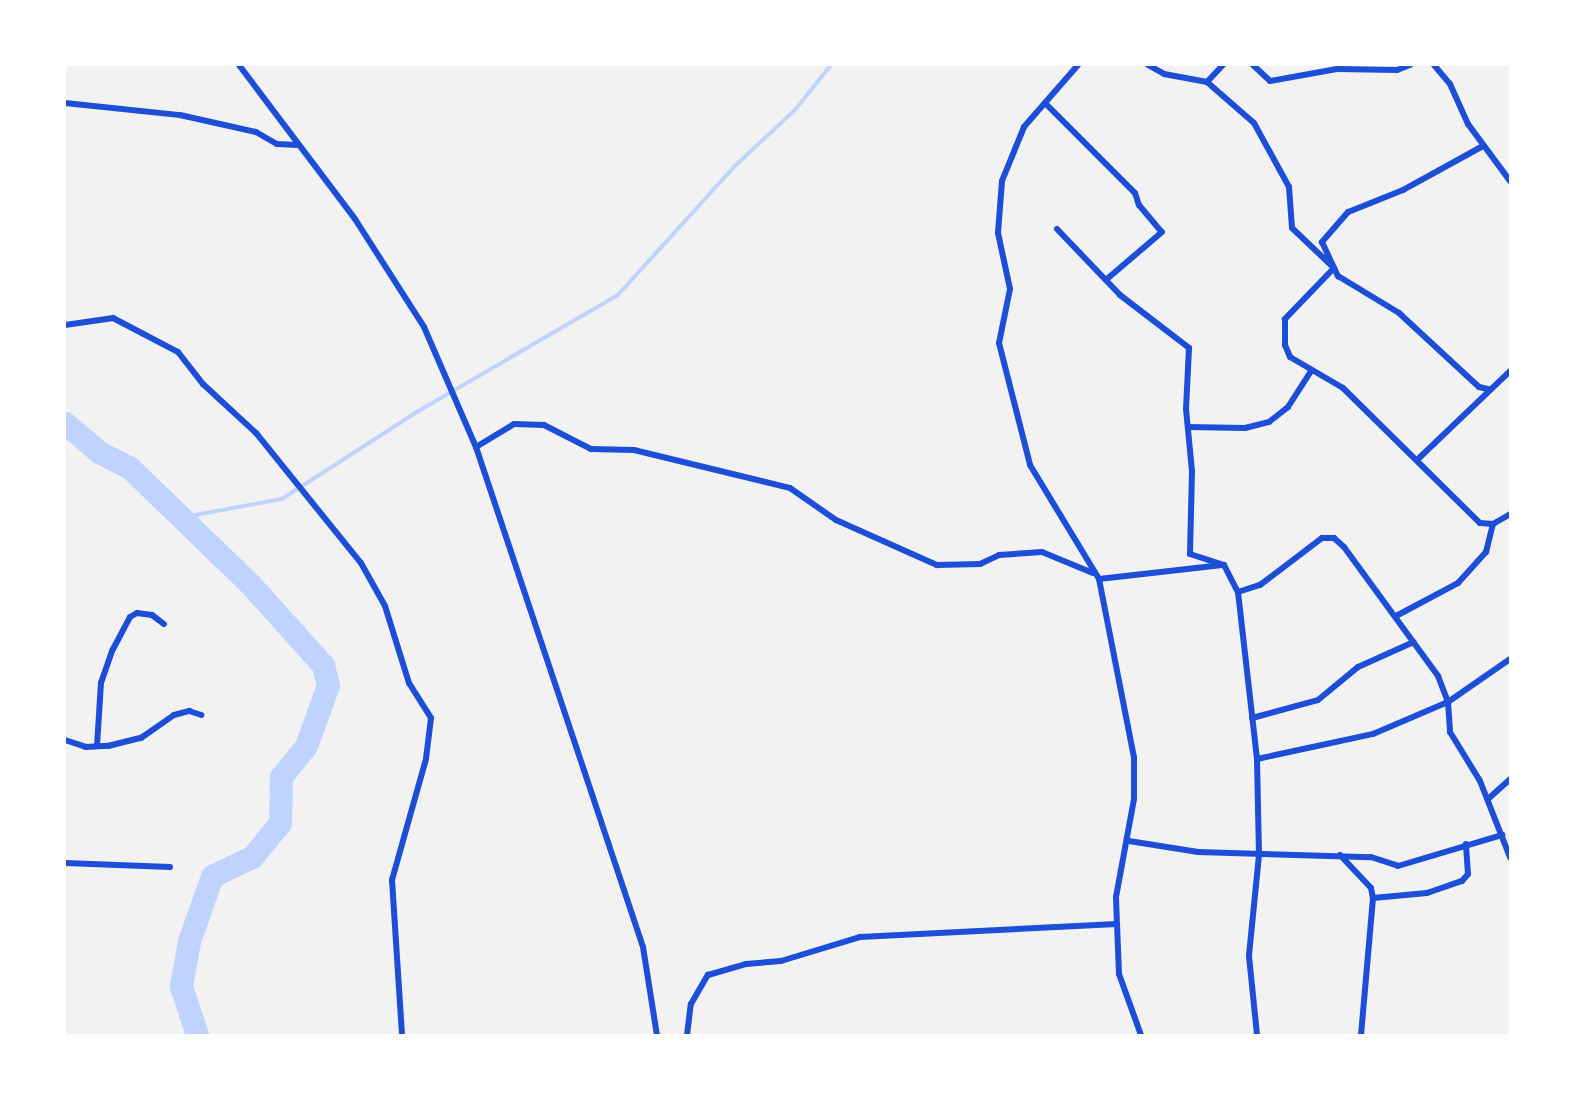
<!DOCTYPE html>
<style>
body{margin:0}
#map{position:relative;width:1575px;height:1100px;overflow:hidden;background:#f2f2f2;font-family:Lato,sans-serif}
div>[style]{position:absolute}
.stream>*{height:3.5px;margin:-1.75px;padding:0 1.75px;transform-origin:1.75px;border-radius:1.75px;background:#bfd3fe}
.river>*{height:23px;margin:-11.5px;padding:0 11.5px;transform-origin:11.5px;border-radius:11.5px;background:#bfd3fe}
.minor>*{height:6px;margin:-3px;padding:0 3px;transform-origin:3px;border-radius:3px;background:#1d4ed8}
span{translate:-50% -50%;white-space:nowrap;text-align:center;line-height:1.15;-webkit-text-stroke:7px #fff;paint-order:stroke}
.frame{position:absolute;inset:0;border:66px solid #fff;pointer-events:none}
</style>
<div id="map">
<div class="stream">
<i style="left:179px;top:518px;width:105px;rotate:-10.5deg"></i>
<i style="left:282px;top:499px;width:161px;rotate:-32.8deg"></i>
<i style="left:417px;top:412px;width:233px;rotate:-30.2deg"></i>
<i style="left:618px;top:295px;width:173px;rotate:-47.8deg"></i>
<i style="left:734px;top:167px;width:85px;rotate:-43.1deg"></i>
<i style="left:796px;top:109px;width:56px;rotate:-51.5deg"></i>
</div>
<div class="river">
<i style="left:65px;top:423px;width:45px;rotate:40.5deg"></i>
<i style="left:99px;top:452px;width:34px;rotate:27deg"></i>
<i style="left:129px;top:467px;width:168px;rotate:44deg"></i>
<i style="left:250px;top:584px;width:109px;rotate:48deg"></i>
<i style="left:323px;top:665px;width:21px;rotate:76deg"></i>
<i style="left:328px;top:685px;width:65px;rotate:109.8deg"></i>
<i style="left:306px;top:746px;width:40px;rotate:129deg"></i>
<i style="left:281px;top:777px;width:46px;rotate:91.2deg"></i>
<i style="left:280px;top:823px;width:44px;rotate:129.5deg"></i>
<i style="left:252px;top:857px;width:44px;rotate:154.6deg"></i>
<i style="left:212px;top:876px;width:69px;rotate:109.5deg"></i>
<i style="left:189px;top:941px;width:46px;rotate:100.1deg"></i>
<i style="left:181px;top:986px;width:52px;rotate:71.9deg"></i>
</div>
<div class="minor">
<i style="left:239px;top:65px;width:193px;rotate:53deg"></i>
<i style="left:355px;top:219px;width:128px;rotate:57.4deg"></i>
<i style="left:424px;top:327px;width:131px;rotate:66.6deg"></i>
<i style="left:476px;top:447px;width:527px;rotate:71.53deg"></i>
<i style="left:643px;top:947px;width:89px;rotate:81deg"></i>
<i style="left:1078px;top:65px;width:82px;rotate:131.1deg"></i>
<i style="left:1024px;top:127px;width:58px;rotate:112.2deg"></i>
<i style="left:1002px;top:181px;width:52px;rotate:94.4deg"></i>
<i style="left:998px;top:233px;width:57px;rotate:77.9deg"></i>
<i style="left:1010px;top:289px;width:55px;rotate:101.5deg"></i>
<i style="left:999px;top:343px;width:126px;rotate:75.7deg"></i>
<i style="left:1030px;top:465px;width:133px;rotate:58.8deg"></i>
<i style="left:1099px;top:579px;width:181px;rotate:78.9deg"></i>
<i style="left:1134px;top:757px;width:42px;rotate:90deg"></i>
<i style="left:1134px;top:799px;width:100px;rotate:100.4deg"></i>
<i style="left:1116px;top:897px;width:27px;rotate:88deg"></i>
<i style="left:1117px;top:924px;width:50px;rotate:87.7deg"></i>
<i style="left:1119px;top:974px;width:65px;rotate:70.2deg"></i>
<i style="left:1148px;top:65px;width:18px;rotate:29deg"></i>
<i style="left:1164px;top:74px;width:44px;rotate:10.5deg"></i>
<i style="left:1207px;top:82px;width:62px;rotate:41.1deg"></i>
<i style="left:1254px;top:123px;width:73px;rotate:61.3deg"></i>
<i style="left:1289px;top:187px;width:41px;rotate:85.8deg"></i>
<i style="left:1292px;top:228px;width:58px;rotate:43.6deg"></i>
<i style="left:1334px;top:268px;width:71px;rotate:133.9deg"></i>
<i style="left:1285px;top:319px;width:26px;rotate:90deg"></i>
<i style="left:1285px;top:345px;width:13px;rotate:67deg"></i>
<i style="left:1290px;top:357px;width:61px;rotate:30.3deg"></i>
<i style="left:1343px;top:388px;width:192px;rotate:44.6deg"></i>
<i style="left:1480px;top:523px;width:13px;rotate:4deg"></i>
<i style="left:1493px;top:524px;width:20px;rotate:-30deg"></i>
<i style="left:1253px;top:65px;width:23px;rotate:43deg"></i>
<i style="left:1270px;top:81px;width:68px;rotate:-10.2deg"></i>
<i style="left:1337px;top:69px;width:60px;rotate:1deg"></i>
<i style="left:1397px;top:70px;width:14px;rotate:-21deg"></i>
<i style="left:1434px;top:65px;width:25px;rotate:50deg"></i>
<i style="left:1450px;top:84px;width:44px;rotate:65.8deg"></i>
<i style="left:1468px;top:124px;width:71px;rotate:53.6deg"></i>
<i style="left:1207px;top:82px;width:23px;rotate:-47deg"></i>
<i style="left:65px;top:103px;width:116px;rotate:6deg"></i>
<i style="left:180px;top:115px;width:78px;rotate:12.6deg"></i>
<i style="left:256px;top:132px;width:24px;rotate:30deg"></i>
<i style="left:277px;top:144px;width:21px;rotate:3deg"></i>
<i style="left:1045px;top:103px;width:127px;rotate:45deg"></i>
<i style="left:1135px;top:193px;width:13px;rotate:72deg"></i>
<i style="left:1139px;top:205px;width:35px;rotate:50deg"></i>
<i style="left:1162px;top:232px;width:72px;rotate:139.5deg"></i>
<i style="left:1483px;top:146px;width:91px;rotate:151.2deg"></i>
<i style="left:1403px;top:190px;width:59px;rotate:158.2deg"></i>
<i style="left:1348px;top:212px;width:40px;rotate:131deg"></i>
<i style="left:1322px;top:242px;width:38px;rotate:65deg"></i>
<i style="left:1338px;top:276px;width:71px;rotate:31.2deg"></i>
<i style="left:1399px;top:313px;width:109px;rotate:42.8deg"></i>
<i style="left:1479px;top:387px;width:9px;rotate:13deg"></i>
<i style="left:1057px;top:229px;width:91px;rotate:46.3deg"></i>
<i style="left:1120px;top:295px;width:87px;rotate:37.5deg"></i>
<i style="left:1189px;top:348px;width:61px;rotate:92.8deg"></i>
<i style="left:1186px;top:409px;width:62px;rotate:84.5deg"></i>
<i style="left:1192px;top:471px;width:83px;rotate:91.4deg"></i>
<i style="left:1190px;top:554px;width:36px;rotate:18deg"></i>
<i style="left:1224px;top:565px;width:30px;rotate:63deg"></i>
<i style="left:1238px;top:592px;width:168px;rotate:83.5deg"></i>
<i style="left:1257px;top:759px;width:96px;rotate:88.8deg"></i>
<i style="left:1259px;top:855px;width:101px;rotate:95.7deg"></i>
<i style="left:1249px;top:956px;width:79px;rotate:84.2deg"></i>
<i style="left:65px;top:325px;width:49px;rotate:-8.3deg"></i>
<i style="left:113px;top:318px;width:73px;rotate:27.6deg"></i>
<i style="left:178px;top:352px;width:41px;rotate:52deg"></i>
<i style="left:203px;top:384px;width:72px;rotate:42.8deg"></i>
<i style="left:256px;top:433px;width:167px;rotate:51.1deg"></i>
<i style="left:361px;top:563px;width:49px;rotate:60.8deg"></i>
<i style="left:385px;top:606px;width:81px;rotate:72.7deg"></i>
<i style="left:409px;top:683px;width:41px;rotate:57.8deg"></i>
<i style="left:431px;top:718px;width:41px;rotate:97deg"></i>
<i style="left:426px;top:759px;width:126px;rotate:105.7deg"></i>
<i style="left:392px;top:880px;width:155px;rotate:86.3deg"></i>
<i style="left:1188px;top:427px;width:57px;rotate:1deg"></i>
<i style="left:1245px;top:428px;width:25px;rotate:-14deg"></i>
<i style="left:1269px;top:422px;width:24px;rotate:-38deg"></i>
<i style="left:1288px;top:407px;width:43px;rotate:-57.4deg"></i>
<i style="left:476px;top:447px;width:44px;rotate:-31.2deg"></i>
<i style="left:514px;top:424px;width:30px;rotate:2deg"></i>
<i style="left:544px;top:425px;width:53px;rotate:27.1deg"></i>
<i style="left:591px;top:449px;width:43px;rotate:1.3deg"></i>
<i style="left:634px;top:450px;width:161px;rotate:13.7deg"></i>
<i style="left:790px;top:488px;width:56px;rotate:34.8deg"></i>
<i style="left:836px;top:520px;width:111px;rotate:24deg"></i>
<i style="left:937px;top:565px;width:43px;rotate:-1.3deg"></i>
<i style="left:980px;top:564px;width:21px;rotate:-25deg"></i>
<i style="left:999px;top:555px;width:43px;rotate:-4deg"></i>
<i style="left:1042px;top:552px;width:55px;rotate:22.4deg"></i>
<i style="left:1417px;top:460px;width:129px;rotate:-43.7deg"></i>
<i style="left:1099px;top:579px;width:124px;rotate:-6.5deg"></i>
<i style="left:1238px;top:592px;width:23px;rotate:-18deg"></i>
<i style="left:1260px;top:585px;width:78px;rotate:-37.2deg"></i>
<i style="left:1322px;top:538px;width:12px"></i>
<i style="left:1334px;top:538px;width:13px;rotate:42deg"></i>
<i style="left:1344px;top:547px;width:160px;rotate:53.9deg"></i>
<i style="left:1438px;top:676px;width:28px;rotate:69deg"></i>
<i style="left:1448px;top:702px;width:30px;rotate:86deg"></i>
<i style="left:1450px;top:732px;width:57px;rotate:58.5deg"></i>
<i style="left:1480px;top:781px;width:82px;rotate:68.5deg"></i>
<i style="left:1396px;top:616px;width:70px;rotate:-28deg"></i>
<i style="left:1458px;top:583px;width:42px;rotate:-47.9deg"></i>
<i style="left:1486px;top:552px;width:29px;rotate:-76deg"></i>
<i style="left:1252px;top:718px;width:68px;rotate:-15.3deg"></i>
<i style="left:1318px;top:700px;width:52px;rotate:-39.5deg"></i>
<i style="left:1358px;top:667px;width:61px;rotate:-24.1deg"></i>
<i style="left:65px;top:740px;width:22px;rotate:18deg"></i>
<i style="left:86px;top:747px;width:22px;rotate:-3deg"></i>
<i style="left:108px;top:746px;width:34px;rotate:-14deg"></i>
<i style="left:141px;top:738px;width:40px;rotate:-34.9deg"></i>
<i style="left:174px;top:715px;width:16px;rotate:-15deg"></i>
<i style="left:189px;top:711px;width:13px;rotate:18deg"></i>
<i style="left:97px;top:746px;width:63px;rotate:-86.4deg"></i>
<i style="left:101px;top:683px;width:34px;rotate:-71deg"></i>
<i style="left:112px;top:651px;width:38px;rotate:-62deg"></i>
<i style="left:130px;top:617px;width:8px;rotate:-30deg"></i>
<i style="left:137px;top:613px;width:15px;rotate:8deg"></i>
<i style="left:152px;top:615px;width:15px;rotate:37deg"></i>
<i style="left:1257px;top:759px;width:119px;rotate:-12.2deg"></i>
<i style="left:1373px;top:734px;width:82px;rotate:-23.1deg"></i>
<i style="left:1448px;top:702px;width:75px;rotate:-34.7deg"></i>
<i style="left:1488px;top:799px;width:30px;rotate:-42deg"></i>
<i style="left:1129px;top:841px;width:70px;rotate:9.1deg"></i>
<i style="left:1198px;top:852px;width:173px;rotate:1.7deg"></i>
<i style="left:1371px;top:857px;width:28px;rotate:18deg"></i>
<i style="left:1398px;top:866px;width:109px;rotate:-16.6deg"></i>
<i style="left:1340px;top:855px;width:45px;rotate:46.8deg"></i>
<i style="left:1371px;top:888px;width:10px;rotate:79deg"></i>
<i style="left:1373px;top:898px;width:138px;rotate:95deg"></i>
<i style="left:65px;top:863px;width:105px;rotate:2.2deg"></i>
<i style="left:1373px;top:898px;width:54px;rotate:-5.3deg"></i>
<i style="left:1427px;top:893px;width:37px;rotate:-19deg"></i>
<i style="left:1462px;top:881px;width:9px;rotate:-49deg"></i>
<i style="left:1468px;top:874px;width:30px;rotate:-94deg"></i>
<i style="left:687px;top:1035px;width:31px;rotate:-83deg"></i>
<i style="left:691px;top:1004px;width:34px;rotate:-60deg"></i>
<i style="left:708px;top:975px;width:40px;rotate:-16deg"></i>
<i style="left:746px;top:964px;width:35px;rotate:-5deg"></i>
<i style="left:781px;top:961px;width:83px;rotate:-16.9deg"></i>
<i style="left:860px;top:937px;width:257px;rotate:-2.9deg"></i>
</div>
<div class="frame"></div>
</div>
